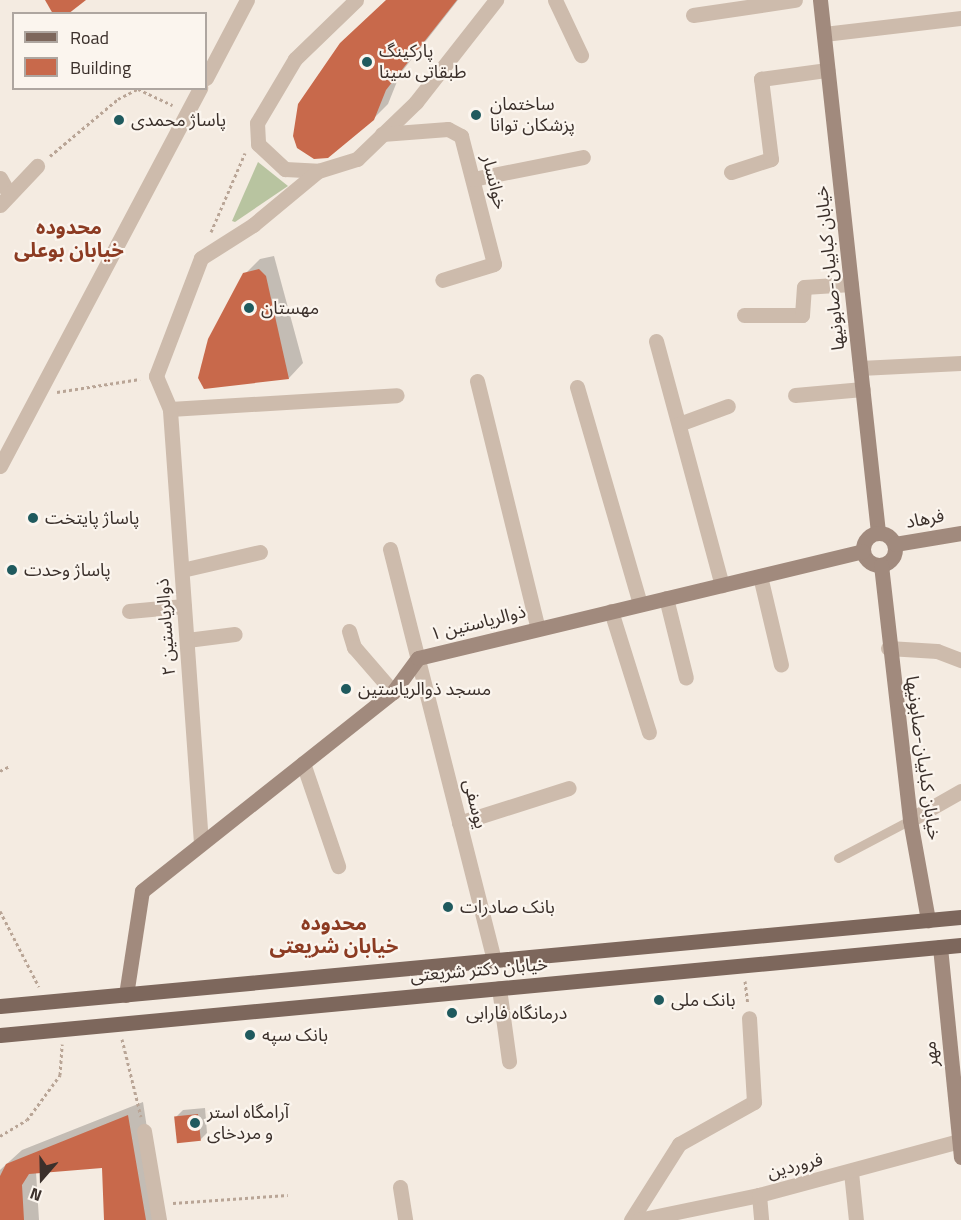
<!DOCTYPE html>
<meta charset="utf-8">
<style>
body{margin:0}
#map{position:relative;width:961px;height:1220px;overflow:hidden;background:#f4ebe1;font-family:"Titillium Web","Noto Sans Arabic",sans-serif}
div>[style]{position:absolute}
.green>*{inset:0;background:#b8c4a0}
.shadow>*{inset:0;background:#0003}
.building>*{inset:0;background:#c8694b;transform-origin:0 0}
.path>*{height:3px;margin-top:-1.5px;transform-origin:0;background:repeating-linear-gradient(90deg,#b9a596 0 3px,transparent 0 6px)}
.lane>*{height:9px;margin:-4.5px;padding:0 4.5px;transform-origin:4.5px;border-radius:4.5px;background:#cdbbac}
.street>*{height:15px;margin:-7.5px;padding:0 7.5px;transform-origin:7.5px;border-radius:7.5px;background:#cdbbac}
.secondary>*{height:15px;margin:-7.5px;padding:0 7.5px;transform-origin:7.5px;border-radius:7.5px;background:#a18a7d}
.secondary>.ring{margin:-7.5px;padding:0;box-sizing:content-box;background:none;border:15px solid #a18a7d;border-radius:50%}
.primary>*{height:15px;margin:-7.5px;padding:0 7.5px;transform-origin:7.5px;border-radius:7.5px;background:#7d675c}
.dots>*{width:16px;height:16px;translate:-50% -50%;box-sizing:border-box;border:3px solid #fbf5ee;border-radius:50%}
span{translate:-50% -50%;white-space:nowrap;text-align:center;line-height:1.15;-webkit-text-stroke:4.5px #fbf5ee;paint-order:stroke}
.poi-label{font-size:18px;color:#3b302b}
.left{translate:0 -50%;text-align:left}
.street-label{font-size:18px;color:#3b302b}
.neighbourhood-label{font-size:20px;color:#8c3b22;font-weight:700}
.legend{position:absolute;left:12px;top:12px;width:195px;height:78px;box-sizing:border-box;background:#fbf5ee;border:2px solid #aea6a0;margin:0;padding:8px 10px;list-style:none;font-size:18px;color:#3b302b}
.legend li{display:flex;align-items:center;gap:12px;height:30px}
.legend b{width:30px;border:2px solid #aea6a0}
.north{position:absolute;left:12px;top:1148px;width:60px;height:60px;-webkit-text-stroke:4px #fbf5ee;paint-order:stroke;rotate:200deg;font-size:16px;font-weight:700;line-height:24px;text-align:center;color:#3b302b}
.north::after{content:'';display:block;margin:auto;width:21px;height:27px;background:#3b302b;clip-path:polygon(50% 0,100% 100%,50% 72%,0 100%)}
</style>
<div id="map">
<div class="green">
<i style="clip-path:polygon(258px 162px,288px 186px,235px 222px,232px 221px)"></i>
</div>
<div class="shadow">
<i style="clip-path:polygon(387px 0,458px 0,400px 74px,388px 104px,373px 119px)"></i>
<i style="clip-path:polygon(274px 256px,303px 363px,289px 378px,205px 388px,245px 274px,260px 259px)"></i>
<i style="clip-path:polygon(143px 1102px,161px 1220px,106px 1220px,103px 1166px,36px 1172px,39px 1220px,0 1220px,0 1170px,22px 1150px)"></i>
<i style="clip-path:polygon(205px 1108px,207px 1133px,200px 1140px,176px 1117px,183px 1110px)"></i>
</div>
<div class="building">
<i style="clip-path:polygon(45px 0,86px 0,68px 14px,53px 14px)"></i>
<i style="clip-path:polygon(386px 0,457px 0,386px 90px,374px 120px,328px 158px,314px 159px,297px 148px,293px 136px,298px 104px,340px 43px)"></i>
<i style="clip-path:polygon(259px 269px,266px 276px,289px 379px,204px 389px,198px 378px,208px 339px,243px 273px)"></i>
<i style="left:198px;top:1114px;width:27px;height:24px;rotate:84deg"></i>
<i style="clip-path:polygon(128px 1115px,146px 1220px,104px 1220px,102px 1168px,29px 1174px,22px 1185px,24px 1220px,0 1220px,0 1176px,6px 1164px)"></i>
</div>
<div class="path">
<i style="left:50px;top:156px;width:89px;rotate:-40deg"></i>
<i style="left:118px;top:99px;width:22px;rotate:-27deg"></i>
<i style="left:138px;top:89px;width:38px;rotate:25deg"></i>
<i style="left:211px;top:232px;width:86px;rotate:-66.7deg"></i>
<i style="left:57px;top:392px;width:84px;rotate:-8.9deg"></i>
<i style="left:0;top:771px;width:11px;rotate:-27deg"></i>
<i style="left:0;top:911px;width:85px;rotate:62.8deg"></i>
<i style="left:745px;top:981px;width:23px;rotate:83deg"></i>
<i style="left:122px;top:1039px;width:80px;rotate:76.3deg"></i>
<i style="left:0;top:1136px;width:31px;rotate:-31deg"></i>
<i style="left:27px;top:1120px;width:56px;rotate:-53.7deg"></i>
<i style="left:60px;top:1075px;width:31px;rotate:-86deg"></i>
<i style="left:173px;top:1203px;width:115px;rotate:-4deg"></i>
</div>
<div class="lane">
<i style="left:838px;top:858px;width:81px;rotate:-27.8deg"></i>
</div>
<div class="street">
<i style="left:356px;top:0;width:85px;rotate:136deg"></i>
<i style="left:295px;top:59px;width:74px;rotate:120.7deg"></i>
<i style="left:257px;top:123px;width:21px;rotate:87deg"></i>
<i style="left:258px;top:144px;width:37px;rotate:43deg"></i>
<i style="left:285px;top:169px;width:33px;rotate:3deg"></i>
<i style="left:318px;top:171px;width:41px;rotate:-17.1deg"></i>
<i style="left:357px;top:159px;width:82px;rotate:-44deg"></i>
<i style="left:416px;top:102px;width:130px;rotate:-51.9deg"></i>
<i style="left:555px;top:0;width:61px;rotate:64.7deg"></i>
<i style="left:693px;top:15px;width:103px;rotate:-8.4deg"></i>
<i style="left:824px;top:34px;width:138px;rotate:-6.7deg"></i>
<i style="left:206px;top:78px;width:88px;rotate:-62.3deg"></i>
<i style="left:382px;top:134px;width:66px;rotate:-4.3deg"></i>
<i style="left:448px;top:129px;width:15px;rotate:28deg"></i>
<i style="left:461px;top:136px;width:132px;rotate:75.5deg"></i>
<i style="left:494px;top:264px;width:54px;rotate:162.9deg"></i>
<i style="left:731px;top:172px;width:42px;rotate:-18deg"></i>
<i style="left:771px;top:159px;width:81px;rotate:-97.1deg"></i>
<i style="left:761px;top:79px;width:67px;rotate:-7.8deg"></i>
<i style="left:0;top:178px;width:18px;rotate:61deg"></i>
<i style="left:473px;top:179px;width:112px;rotate:-11.3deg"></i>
<i style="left:0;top:205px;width:54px;rotate:-46.5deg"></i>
<i style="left:744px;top:315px;width:58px"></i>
<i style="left:802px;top:315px;width:28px;rotate:-86deg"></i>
<i style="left:804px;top:287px;width:47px;rotate:-3.7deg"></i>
<i style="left:656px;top:341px;width:253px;rotate:74.9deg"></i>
<i style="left:860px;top:368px;width:101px;rotate:-2.8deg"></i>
<i style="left:477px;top:381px;width:255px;rotate:76.2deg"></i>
<i style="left:577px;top:387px;width:226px;rotate:73.8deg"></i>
<i style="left:795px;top:395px;width:68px;rotate:-5deg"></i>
<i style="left:170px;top:409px;width:227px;rotate:-3.5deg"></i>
<i style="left:679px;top:424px;width:52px;rotate:-20.2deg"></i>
<i style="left:0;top:466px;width:428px;rotate:-62.1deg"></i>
<i style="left:390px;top:549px;width:424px;rotate:75.8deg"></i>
<i style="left:182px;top:570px;width:80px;rotate:-13deg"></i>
<i style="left:760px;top:576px;width:91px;rotate:76.7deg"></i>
<i style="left:666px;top:598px;width:82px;rotate:76deg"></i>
<i style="left:129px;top:611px;width:55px;rotate:-5.2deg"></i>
<i style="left:611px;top:611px;width:127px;rotate:72.6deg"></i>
<i style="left:349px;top:631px;width:17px;rotate:73deg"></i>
<i style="left:354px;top:647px;width:60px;rotate:49.1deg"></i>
<i style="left:187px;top:640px;width:48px;rotate:-7.1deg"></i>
<i style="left:888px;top:648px;width:49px;rotate:3.5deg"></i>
<i style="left:937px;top:651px;width:26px;rotate:21deg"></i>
<i style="left:303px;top:763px;width:109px;rotate:71.2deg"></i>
<i style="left:910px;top:820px;width:59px;rotate:-29.6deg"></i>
<i style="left:459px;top:823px;width:115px;rotate:-17.7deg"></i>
<i style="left:201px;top:843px;width:435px;rotate:-94.1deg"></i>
<i style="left:170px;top:409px;width:36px;rotate:-113deg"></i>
<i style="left:156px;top:376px;width:126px;rotate:-69.1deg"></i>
<i style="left:201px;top:258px;width:62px;rotate:-32.4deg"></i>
<i style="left:253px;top:225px;width:85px;rotate:-39.7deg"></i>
<i style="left:499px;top:988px;width:74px;rotate:82.2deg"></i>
<i style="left:144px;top:1131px;width:90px;rotate:80.4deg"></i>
<i style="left:851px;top:1172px;width:48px;rotate:84.1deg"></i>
<i style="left:400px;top:1187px;width:33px;rotate:81deg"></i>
<i style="left:759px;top:1195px;width:25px;rotate:85deg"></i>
<i style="left:631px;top:1220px;width:90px;rotate:-57.7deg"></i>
<i style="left:679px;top:1144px;width:86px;rotate:-29.2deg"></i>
<i style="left:754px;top:1102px;width:84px;rotate:-93.4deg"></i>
<i style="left:638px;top:1220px;width:124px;rotate:-11.7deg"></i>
<i style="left:759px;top:1195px;width:207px;rotate:-15.1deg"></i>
</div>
<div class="secondary">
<i style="left:820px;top:0;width:535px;rotate:83.78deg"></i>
<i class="ring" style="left:863px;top:533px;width:17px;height:17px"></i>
<i style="left:895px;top:544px;width:67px;rotate:-9.5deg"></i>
<i style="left:881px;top:565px;width:257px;rotate:83.5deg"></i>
<i style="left:910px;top:820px;width:102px;rotate:79.8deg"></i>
<i style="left:940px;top:947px;width:211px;rotate:84.3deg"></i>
<i style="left:126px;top:995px;width:105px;rotate:-81.3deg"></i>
<i style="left:142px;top:891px;width:320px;rotate:-38.4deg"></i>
<i style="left:393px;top:692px;width:42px;rotate:-53.7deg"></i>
<i style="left:418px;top:658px;width:457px;rotate:-13.5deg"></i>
</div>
<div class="primary">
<i style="left:0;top:1006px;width:965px;rotate:-5.29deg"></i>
<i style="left:0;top:1035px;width:965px;rotate:-5.35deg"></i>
</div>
<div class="dots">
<i style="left:367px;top:62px;background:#1f5a5e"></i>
<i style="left:476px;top:115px;background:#1f5a5e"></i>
<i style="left:119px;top:120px;background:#1f5a5e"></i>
<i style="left:249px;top:308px;background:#1f5a5e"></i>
<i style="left:33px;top:518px;background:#1f5a5e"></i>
<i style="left:12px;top:570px;background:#1f5a5e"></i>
<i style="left:346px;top:689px;background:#1f5a5e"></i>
<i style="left:448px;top:907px;background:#1f5a5e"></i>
<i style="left:659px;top:1000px;background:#1f5a5e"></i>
<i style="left:452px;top:1013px;background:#1f5a5e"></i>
<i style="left:250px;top:1035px;background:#1f5a5e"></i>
<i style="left:195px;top:1123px;background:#1f5a5e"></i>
</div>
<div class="poi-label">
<span class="left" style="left:379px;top:62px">پارکینگ<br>طبقاتی سینا</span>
<span class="left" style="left:490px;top:115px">ساختمان<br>پزشکان توانا</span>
<span class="left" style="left:131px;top:120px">پاساژ محمدی</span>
<span class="left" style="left:261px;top:308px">مهستان</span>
<span class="left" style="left:45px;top:518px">پاساژ پایتخت</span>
<span class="left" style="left:24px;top:570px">پاساژ وحدت</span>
<span class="left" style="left:358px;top:689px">مسجد ذوالریاستین</span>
<span class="left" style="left:460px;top:907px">بانک صادرات</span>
<span class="left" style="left:671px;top:1000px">بانک ملی</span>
<span class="left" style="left:466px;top:1013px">درمانگاه فارابی</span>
<span class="left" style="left:262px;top:1035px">بانک سپه</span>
<span class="left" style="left:207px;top:1123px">آرامگاه استر<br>و مردخای</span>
</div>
<div class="street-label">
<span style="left:494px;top:182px;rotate:76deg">خوانسار</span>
<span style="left:830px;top:268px;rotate:-96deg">خیابان کبابیان-صابونیها</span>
<span style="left:925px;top:519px;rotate:-10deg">فرهاد</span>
<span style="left:478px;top:623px;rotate:-14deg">ذوالریاستین ۱</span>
<span style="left:166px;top:627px;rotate:-94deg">ذوالریاستین ۲</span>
<span style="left:923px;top:758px;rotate:82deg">خیابان کبابیان-صابونیها</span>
<span style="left:475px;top:804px;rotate:76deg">یوسفی</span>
<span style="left:479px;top:970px;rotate:-5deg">خیابان دکتر شریعتی</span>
<span style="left:931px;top:1054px;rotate:-96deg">مهر</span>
<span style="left:795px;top:1166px;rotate:-14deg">فروردین</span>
</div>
<div class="neighbourhood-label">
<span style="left:69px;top:238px">محدوده<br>خیابان بوعلی</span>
<span style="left:334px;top:934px">محدوده<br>خیابان شریعتی</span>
</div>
<ul class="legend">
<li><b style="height:8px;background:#7d675c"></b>Road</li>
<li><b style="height:16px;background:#c8694b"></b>Building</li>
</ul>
<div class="north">N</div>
</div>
